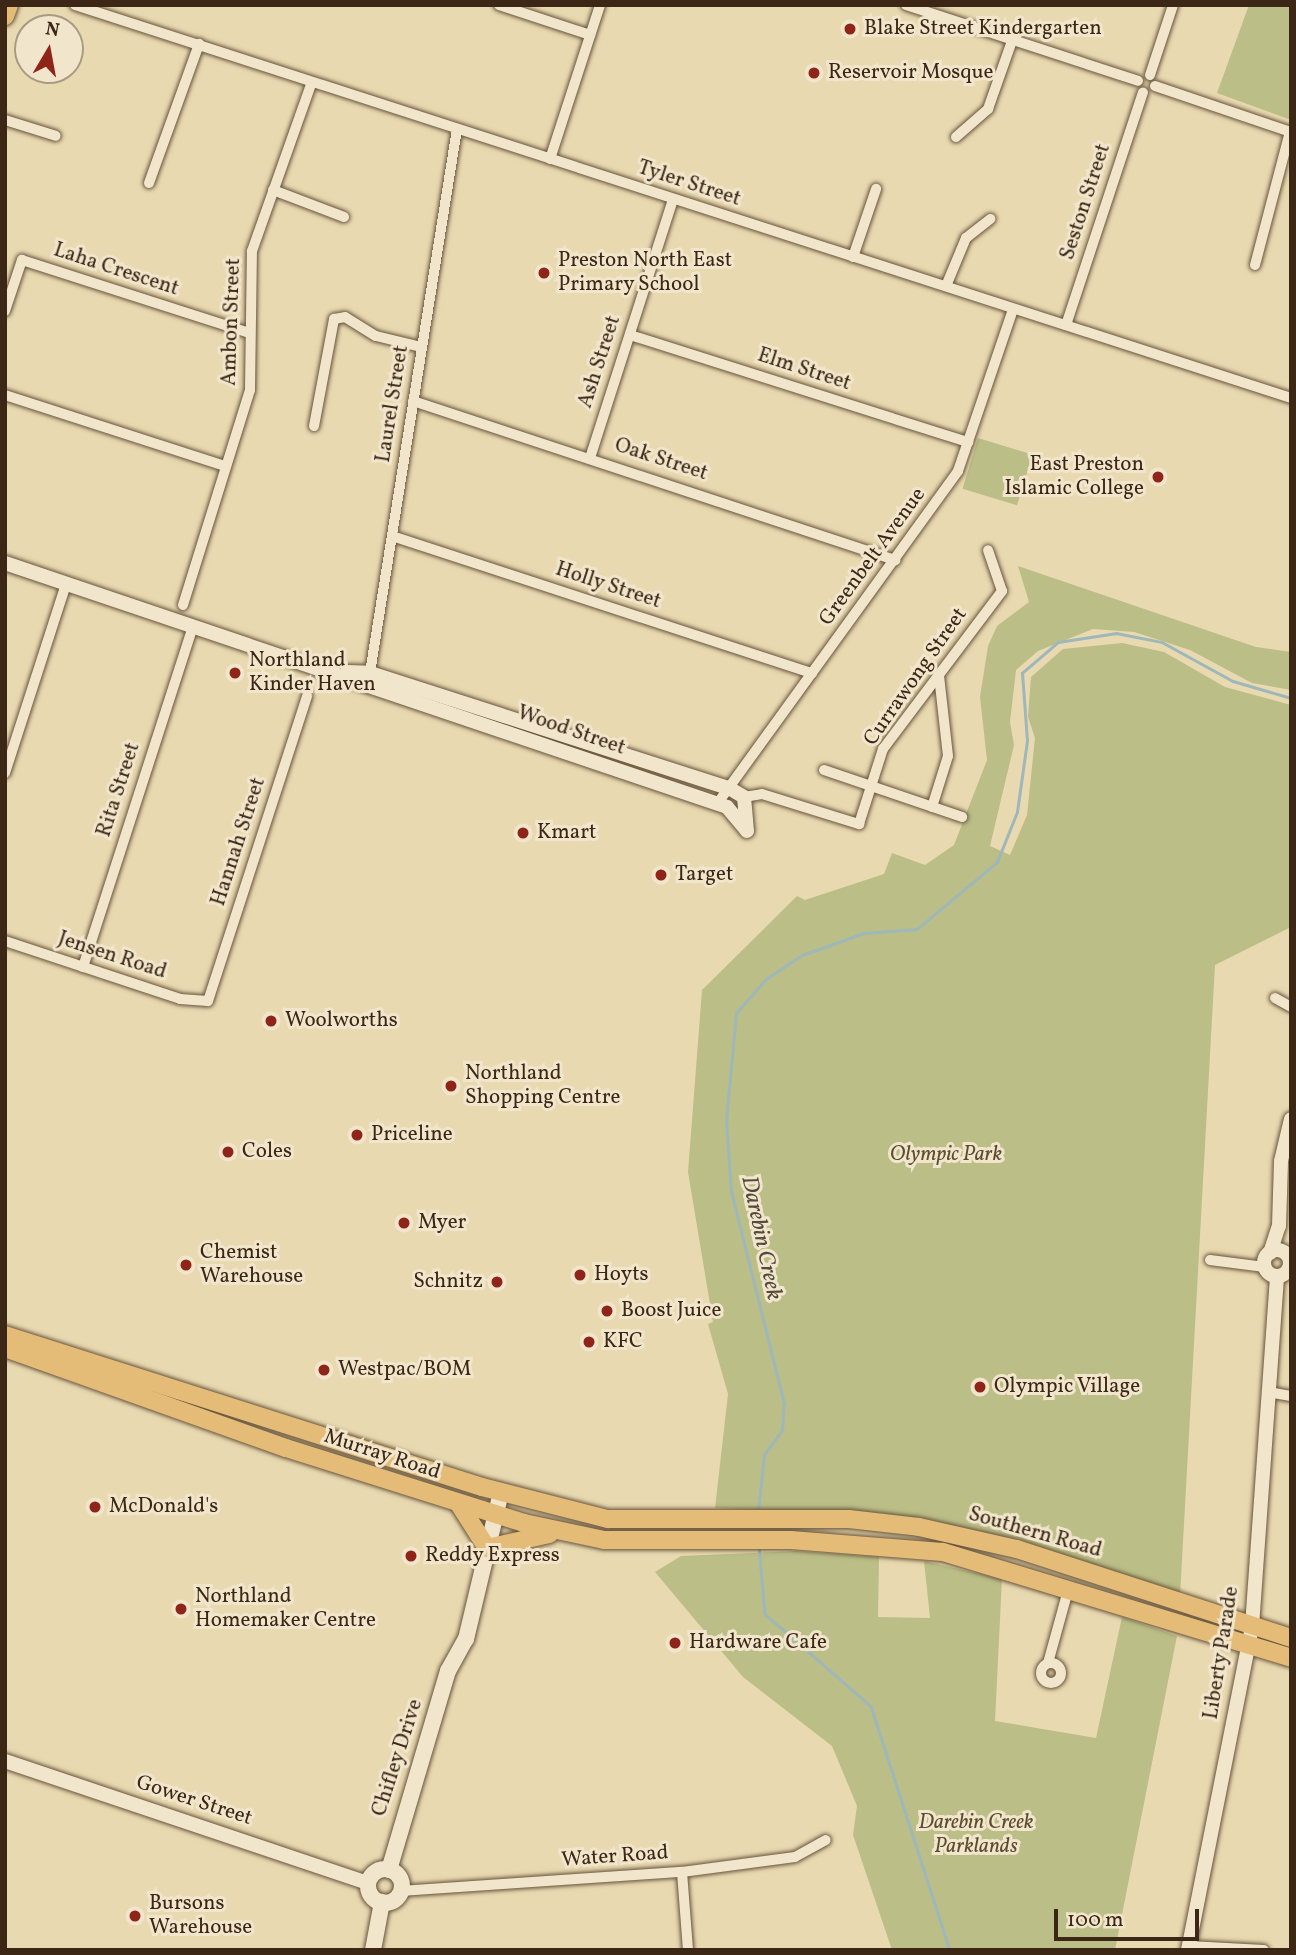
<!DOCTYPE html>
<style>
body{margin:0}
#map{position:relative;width:1296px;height:1955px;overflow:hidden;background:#e9d9b0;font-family:Vollkorn,serif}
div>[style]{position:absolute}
.green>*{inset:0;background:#bbbe87;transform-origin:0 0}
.stream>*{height:2.5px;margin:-1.25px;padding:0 1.25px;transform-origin:1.25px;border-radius:1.25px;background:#9eb7b8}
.roads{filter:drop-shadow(0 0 2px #67543c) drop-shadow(0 0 2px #67543c)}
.minor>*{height:10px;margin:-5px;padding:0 5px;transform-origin:5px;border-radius:5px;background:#f1e6cc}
.minor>.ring{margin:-5px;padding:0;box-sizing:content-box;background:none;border:10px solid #f1e6cc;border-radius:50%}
.tertiary>*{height:14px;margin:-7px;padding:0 7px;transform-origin:7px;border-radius:7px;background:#f1e6cc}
.tertiary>.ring{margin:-7px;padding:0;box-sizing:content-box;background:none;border:14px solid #f1e6cc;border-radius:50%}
.secondary>*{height:16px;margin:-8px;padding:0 8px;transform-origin:8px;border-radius:8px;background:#f1e6cc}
.secondary>.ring{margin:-8px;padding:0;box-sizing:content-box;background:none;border:16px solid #f1e6cc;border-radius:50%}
.primary>*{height:18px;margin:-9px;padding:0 9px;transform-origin:9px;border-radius:9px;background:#e4bc78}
.trunk>*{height:18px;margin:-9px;padding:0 9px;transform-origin:9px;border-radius:9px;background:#e4bc78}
.dots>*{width:19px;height:19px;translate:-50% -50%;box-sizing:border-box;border:4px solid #f1e6cc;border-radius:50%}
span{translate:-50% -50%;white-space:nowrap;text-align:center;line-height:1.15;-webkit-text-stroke:6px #f1e6cc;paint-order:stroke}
.poi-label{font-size:21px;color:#3c2716}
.left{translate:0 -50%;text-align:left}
.right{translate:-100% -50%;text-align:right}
.street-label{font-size:21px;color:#3c2716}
.park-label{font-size:21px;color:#5c4d32;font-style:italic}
.water-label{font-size:23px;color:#544b3e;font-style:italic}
.frame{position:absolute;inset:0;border:7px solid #3c2716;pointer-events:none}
.north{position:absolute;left:14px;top:14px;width:70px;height:70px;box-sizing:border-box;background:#f1e6cc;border:2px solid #a99a83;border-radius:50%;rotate:10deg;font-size:19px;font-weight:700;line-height:28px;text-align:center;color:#3c2716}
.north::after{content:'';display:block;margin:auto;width:24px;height:32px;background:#8f2418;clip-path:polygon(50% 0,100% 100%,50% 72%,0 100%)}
.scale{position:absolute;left:1054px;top:1909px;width:145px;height:32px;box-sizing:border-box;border:4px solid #3c2716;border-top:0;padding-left:9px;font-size:21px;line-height:24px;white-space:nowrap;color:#3c2716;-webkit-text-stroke:5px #f1e6cc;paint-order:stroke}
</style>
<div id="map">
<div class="green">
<i style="clip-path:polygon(1249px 5px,1291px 5px,1291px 120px,1217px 93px)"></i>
<i style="left:978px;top:438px;width:57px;height:53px;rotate:17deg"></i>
<i style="clip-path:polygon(1018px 566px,1256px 647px,1291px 652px,1291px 690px,1252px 683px,1190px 650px,1134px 632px,1093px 629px,1038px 651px,1016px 670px,1010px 722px,1014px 745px,990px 846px,1010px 855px,1027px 815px,1035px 738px,1028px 717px,1031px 677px,1063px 649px,1122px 643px,1164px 652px,1225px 687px,1291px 705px,1291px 927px,1215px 965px,1180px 1596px,840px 1514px,715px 1508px,728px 1394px,708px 1324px,713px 1322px,688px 1172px,702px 990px,797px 896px,805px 900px,884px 874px,892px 853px,925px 865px,954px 845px,987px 760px,980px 697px,988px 646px,997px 626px,1029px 602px)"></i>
<i style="clip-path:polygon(796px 1551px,879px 1557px,878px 1617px,930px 1618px,924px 1561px,1002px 1579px,995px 1721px,1096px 1738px,1122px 1617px,1177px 1636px,1115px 1950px,892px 1950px,853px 1835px,857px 1806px,832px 1746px,743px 1677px,655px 1572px,681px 1556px)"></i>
</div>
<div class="stream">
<i style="left:758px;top:1511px;width:56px;rotate:-83.9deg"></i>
<i style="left:764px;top:1455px;width:31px;rotate:-54deg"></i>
<i style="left:782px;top:1430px;width:26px;rotate:-86deg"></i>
<i style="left:784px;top:1404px;width:219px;rotate:-104deg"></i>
<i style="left:731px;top:1192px;width:71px;rotate:-94deg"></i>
<i style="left:726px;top:1121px;width:108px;rotate:-84.7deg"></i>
<i style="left:736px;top:1013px;width:45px;rotate:-48.6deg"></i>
<i style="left:766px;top:979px;width:43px;rotate:-33.7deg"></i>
<i style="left:802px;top:955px;width:66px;rotate:-19.5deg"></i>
<i style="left:864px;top:933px;width:53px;rotate:-4.3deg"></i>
<i style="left:917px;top:929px;width:104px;rotate:-39.9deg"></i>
<i style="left:997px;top:862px;width:54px;rotate:-68.2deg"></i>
<i style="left:1017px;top:812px;width:72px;rotate:-82deg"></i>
<i style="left:1027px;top:741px;width:68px;rotate:-94.2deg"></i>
<i style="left:1022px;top:673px;width:48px;rotate:-40.7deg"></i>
<i style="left:1058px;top:642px;width:59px;rotate:-8.8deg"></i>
<i style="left:1116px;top:633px;width:47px;rotate:11.1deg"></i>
<i style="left:1162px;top:642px;width:81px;rotate:28.8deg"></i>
<i style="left:1233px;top:681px;width:60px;rotate:16.3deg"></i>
<i style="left:759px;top:1545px;width:69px;rotate:85deg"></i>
<i style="left:765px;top:1614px;width:140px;rotate:41deg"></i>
<i style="left:871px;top:1706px;width:256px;rotate:72.1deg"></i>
</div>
<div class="roads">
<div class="minor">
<i style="left:75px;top:5px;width:1278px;rotate:17.91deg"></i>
<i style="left:499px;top:5px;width:96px;rotate:18.2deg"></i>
<i style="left:906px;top:5px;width:244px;rotate:18.1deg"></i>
<i style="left:1150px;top:75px;width:74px;rotate:-71.8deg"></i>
<i style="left:1155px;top:86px;width:144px;rotate:18.7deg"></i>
<i style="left:5px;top:120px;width:53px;rotate:17.4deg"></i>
<i style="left:956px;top:137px;width:43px;rotate:-41.2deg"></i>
<i style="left:988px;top:109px;width:72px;rotate:-70.6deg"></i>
<i style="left:550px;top:159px;width:162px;rotate:-72deg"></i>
<i style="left:149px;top:183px;width:148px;rotate:-70.2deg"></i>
<i style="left:273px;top:190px;width:76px;rotate:20.8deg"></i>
<i style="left:853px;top:257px;width:72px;rotate:-71.3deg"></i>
<i style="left:1255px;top:265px;width:138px;rotate:-75.3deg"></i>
<i style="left:946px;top:286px;width:52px;rotate:-67.4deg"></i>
<i style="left:966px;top:238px;width:31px;rotate:-38deg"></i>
<i style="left:5px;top:311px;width:54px;rotate:-71.6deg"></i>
<i style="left:22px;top:260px;width:238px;rotate:17.8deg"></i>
<i style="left:1066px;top:325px;width:245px;rotate:-71.7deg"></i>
<i style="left:630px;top:335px;width:355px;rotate:17.6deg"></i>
<i style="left:5px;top:395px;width:231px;rotate:17.9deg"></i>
<i style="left:413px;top:401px;width:508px;rotate:18.26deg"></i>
<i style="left:314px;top:426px;width:109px;rotate:-79.4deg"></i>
<i style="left:334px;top:319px;width:11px;rotate:-10deg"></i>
<i style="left:345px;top:317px;width:36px;rotate:32deg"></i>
<i style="left:376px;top:336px;width:46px;rotate:13.7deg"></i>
<i style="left:590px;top:458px;width:272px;rotate:-72.2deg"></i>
<i style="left:392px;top:536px;width:442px;rotate:18.1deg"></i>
<i style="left:183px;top:605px;width:225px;rotate:-72.7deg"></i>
<i style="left:250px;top:390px;width:139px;rotate:-89.2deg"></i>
<i style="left:252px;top:251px;width:179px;rotate:-70.5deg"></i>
<i style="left:369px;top:679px;width:557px;rotate:-80.91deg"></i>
<i style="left:824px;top:770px;width:146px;rotate:18.8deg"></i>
<i style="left:5px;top:773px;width:199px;rotate:-72.1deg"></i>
<i style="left:744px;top:797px;width:18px;rotate:-9deg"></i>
<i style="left:762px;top:794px;width:102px;rotate:17.2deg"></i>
<i style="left:859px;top:824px;width:79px;rotate:-72.3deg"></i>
<i style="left:883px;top:749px;width:198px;rotate:-53deg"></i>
<i style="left:1002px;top:591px;width:43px;rotate:-108.9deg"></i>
<i style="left:717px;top:804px;width:411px;rotate:-54.1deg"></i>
<i style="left:958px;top:471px;width:171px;rotate:-71.2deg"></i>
<i style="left:932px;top:807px;width:53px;rotate:-72.6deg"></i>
<i style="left:948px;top:756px;width:81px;rotate:-96.4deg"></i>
<i style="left:5px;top:941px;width:184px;rotate:18.3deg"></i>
<i style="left:180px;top:999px;width:28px;rotate:4deg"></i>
<i style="left:208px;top:1001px;width:321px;rotate:-72deg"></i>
<i style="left:83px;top:967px;width:358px;rotate:-72.1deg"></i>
<i style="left:1275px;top:998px;width:18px;rotate:29deg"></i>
<i style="left:1210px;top:1260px;width:55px;rotate:7.3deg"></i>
<i style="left:1289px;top:1269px;width:2px;rotate:-27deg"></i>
<i style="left:1268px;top:1392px;width:23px;rotate:10deg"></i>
<i class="ring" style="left:1041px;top:1663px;width:10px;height:10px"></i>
<i style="left:1048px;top:1663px;width:79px;rotate:-74.6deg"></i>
<i style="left:682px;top:1872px;width:78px;rotate:85.6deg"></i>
<i style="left:400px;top:1891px;width:283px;rotate:-3.9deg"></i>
<i style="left:682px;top:1872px;width:114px;rotate:-7.6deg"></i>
<i style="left:795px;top:1857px;width:35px;rotate:-29deg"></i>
<i style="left:1189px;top:1946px;width:75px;rotate:3.1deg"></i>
</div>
<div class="tertiary">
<i style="left:5px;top:563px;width:762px;rotate:18.67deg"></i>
<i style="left:727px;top:807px;width:31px;rotate:50deg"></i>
<i style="left:347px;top:672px;width:23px;rotate:2deg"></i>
<i style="left:370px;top:673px;width:377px;rotate:17.8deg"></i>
<i style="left:729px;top:788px;width:17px;rotate:31deg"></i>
<i style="left:744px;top:797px;width:34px;rotate:85deg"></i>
<i class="ring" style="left:1264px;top:1250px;width:12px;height:12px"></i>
<i style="left:1270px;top:1253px;width:28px;rotate:-72deg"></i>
<i style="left:1279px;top:1226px;width:65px;rotate:-88.2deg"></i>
<i style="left:1281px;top:1161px;width:43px;rotate:-76.6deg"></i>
<i style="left:5px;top:1761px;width:383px;rotate:18.6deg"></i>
<i style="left:1188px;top:1950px;width:330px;rotate:-78.8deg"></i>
<i style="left:1252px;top:1626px;width:351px;rotate:-85.9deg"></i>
</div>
<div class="secondary">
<i class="ring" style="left:368px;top:1869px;width:18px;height:18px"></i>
<i style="left:389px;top:1870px;width:208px;rotate:-73.5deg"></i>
<i style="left:448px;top:1671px;width:37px;rotate:-61deg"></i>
<i style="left:466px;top:1639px;width:151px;rotate:-76.6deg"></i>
<i style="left:373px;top:1950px;width:49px;rotate:-79.4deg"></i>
</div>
<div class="primary">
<i style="left:5px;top:1335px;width:501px;rotate:17.67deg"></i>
<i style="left:482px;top:1487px;width:130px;rotate:14.3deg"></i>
<i style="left:608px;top:1519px;width:241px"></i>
<i style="left:849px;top:1519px;width:70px;rotate:6.5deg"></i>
<i style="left:919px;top:1527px;width:100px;rotate:12.7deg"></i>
<i style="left:1017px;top:1549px;width:288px;rotate:18deg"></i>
<i style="left:5px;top:1348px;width:298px;rotate:19.6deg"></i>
<i style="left:286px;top:1448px;width:250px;rotate:17.5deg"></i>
<i style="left:524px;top:1523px;width:82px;rotate:12deg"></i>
<i style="left:604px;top:1540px;width:187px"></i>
<i style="left:791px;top:1540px;width:152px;rotate:4.5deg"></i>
<i style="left:943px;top:1552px;width:364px;rotate:16.9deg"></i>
<i style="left:459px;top:1504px;width:52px;rotate:57.5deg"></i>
<i style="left:487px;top:1548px;width:64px;rotate:-12.7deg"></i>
</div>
<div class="trunk">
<i style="left:5px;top:16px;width:12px;rotate:-70deg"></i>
</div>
</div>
<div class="dots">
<i style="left:850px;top:29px;background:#8f2418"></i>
<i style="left:814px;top:73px;background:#8f2418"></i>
<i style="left:544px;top:273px;background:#8f2418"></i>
<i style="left:1158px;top:477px;background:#8f2418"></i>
<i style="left:235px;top:673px;background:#8f2418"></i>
<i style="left:523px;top:833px;background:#8f2418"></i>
<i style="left:661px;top:875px;background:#8f2418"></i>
<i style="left:271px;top:1021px;background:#8f2418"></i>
<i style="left:451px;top:1086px;background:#8f2418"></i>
<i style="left:357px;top:1135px;background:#8f2418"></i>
<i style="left:228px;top:1152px;background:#8f2418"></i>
<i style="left:404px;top:1223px;background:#8f2418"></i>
<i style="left:186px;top:1265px;background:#8f2418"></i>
<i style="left:580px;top:1275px;background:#8f2418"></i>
<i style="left:497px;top:1282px;background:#8f2418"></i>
<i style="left:607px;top:1311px;background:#8f2418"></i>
<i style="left:589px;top:1342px;background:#8f2418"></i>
<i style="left:324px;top:1370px;background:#8f2418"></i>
<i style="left:980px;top:1387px;background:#8f2418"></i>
<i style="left:95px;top:1507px;background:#8f2418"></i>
<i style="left:411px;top:1556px;background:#8f2418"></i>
<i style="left:181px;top:1609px;background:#8f2418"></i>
<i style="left:675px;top:1643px;background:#8f2418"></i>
<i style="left:135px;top:1916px;background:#8f2418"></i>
</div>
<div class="poi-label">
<span class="left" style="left:864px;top:29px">Blake Street Kindergarten</span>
<span class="left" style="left:828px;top:73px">Reservoir Mosque</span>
<span class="left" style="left:558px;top:273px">Preston North East<br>Primary School</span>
<span class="right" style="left:1144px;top:477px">East Preston<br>Islamic College</span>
<span class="left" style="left:249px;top:673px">Northland<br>Kinder Haven</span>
<span class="left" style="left:537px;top:833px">Kmart</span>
<span class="left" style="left:675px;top:875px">Target</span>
<span class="left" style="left:285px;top:1021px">Woolworths</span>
<span class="left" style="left:465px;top:1086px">Northland<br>Shopping Centre</span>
<span class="left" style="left:371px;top:1135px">Priceline</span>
<span class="left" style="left:242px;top:1152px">Coles</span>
<span class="left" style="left:418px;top:1223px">Myer</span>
<span class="left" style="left:200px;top:1265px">Chemist<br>Warehouse</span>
<span class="left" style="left:594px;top:1275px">Hoyts</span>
<span class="right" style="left:483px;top:1282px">Schnitz</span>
<span class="left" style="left:621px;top:1311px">Boost Juice</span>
<span class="left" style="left:603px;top:1342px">KFC</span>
<span class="left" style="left:338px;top:1370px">Westpac/BOM</span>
<span class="left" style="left:994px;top:1387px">Olympic Village</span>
<span class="left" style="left:109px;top:1507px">McDonald's</span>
<span class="left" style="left:425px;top:1556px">Reddy Express</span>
<span class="left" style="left:195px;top:1609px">Northland<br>Homemaker Centre</span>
<span class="left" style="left:689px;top:1643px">Hardware Cafe</span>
<span class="left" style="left:149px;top:1916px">Bursons<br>Warehouse</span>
</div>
<div class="street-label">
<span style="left:689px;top:184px;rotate:18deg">Tyler Street</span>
<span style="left:1086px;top:202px;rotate:-72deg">Seston Street</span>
<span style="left:116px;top:270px;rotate:18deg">Laha Crescent</span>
<span style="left:232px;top:322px;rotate:-88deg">Ambon Street</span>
<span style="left:600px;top:362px;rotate:-72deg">Ash Street</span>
<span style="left:804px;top:370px;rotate:18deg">Elm Street</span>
<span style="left:393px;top:404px;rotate:-81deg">Laurel Street</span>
<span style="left:661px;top:460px;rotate:18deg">Oak Street</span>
<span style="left:873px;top:557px;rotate:-54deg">Greenbelt Avenue</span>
<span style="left:608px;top:586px;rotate:18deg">Holly Street</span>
<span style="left:916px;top:677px;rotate:-55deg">Currawong Street</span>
<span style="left:571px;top:731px;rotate:19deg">Wood Street</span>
<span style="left:119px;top:790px;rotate:-72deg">Rita Street</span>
<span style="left:239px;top:842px;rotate:-72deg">Hannah Street</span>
<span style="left:112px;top:956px;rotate:18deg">Jensen Road</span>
<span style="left:382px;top:1455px;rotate:18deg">Murray Road</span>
<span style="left:1035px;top:1533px;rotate:16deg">Southern Road</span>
<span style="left:1222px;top:1653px;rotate:-81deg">Liberty Parade</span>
<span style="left:398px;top:1758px;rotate:-72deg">Chifley Drive</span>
<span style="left:194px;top:1801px;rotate:18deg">Gower Street</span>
<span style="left:615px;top:1857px;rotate:-4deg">Water Road</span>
</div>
<div class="park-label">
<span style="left:946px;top:1155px">Olympic Park</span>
<span style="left:976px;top:1835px">Darebin Creek<br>Parklands</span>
</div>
<div class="water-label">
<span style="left:761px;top:1238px;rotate:78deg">Darebin Creek</span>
</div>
<div class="frame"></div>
<div class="north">N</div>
<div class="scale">100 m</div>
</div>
